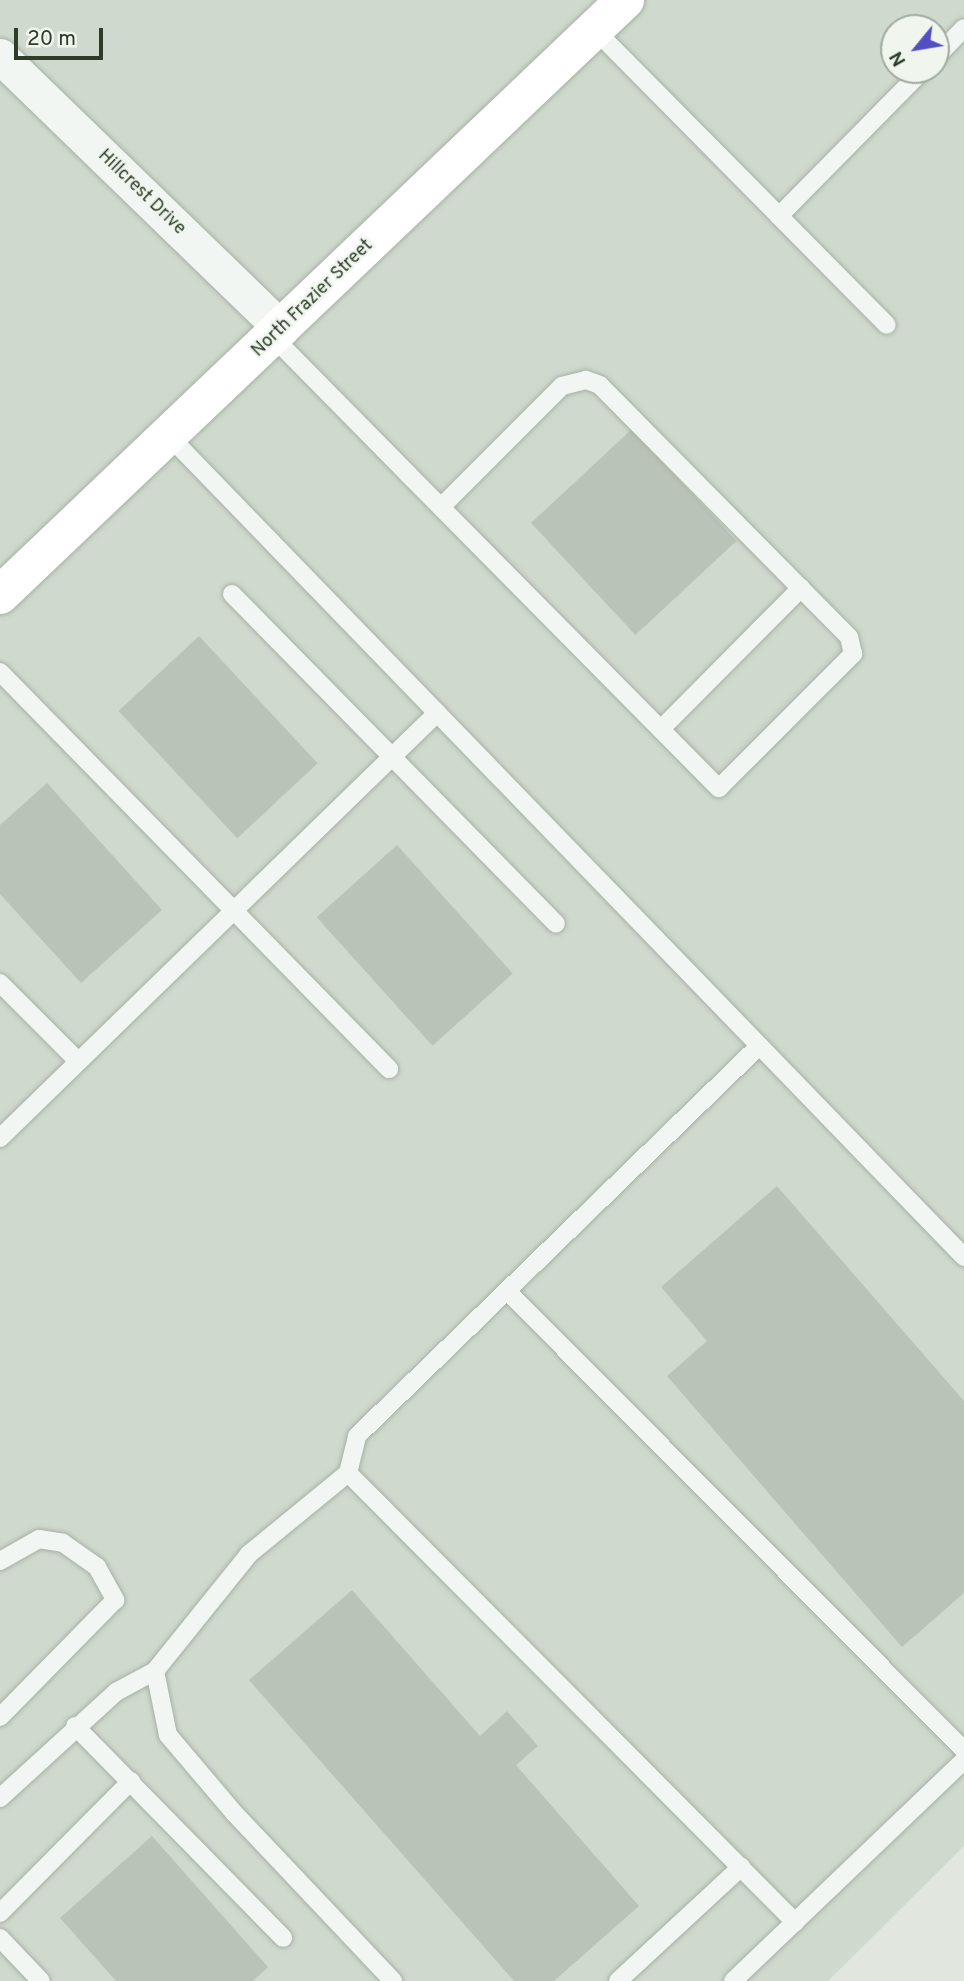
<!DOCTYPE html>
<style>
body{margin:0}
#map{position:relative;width:964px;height:1981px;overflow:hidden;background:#e1e7df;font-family:Overpass,sans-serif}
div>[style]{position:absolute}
.built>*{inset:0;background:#d0d9ce}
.building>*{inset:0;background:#b9c3b7;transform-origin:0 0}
.roads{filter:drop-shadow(0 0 2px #a7b1a5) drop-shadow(0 0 2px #a7b1a5)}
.service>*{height:18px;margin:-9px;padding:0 9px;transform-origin:9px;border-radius:9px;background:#f2f6f2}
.minor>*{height:35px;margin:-17.5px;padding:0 17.5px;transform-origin:17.5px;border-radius:17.5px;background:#f2f6f2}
.primary>*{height:38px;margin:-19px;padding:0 19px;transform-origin:19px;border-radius:19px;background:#fff}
span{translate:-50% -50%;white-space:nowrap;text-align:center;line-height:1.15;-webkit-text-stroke:5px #f0f5ee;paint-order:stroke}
.street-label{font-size:18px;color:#2d3d2a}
.north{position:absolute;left:880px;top:14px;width:70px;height:70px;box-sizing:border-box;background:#f0f5ee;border:2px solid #a2aba0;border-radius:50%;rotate:240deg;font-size:19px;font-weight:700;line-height:28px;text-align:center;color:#2d3d2a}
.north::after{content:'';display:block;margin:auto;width:24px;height:32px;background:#514fc1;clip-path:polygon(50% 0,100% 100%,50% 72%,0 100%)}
.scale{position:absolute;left:14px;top:28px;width:89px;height:32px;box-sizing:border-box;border:4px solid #2d3d2a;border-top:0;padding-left:9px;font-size:21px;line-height:24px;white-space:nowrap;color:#2d3d2a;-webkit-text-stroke:5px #f0f5ee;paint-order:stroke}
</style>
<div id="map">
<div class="built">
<i style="clip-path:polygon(evenodd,0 0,964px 0,964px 1846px,828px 1981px,0 1981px,0 0,894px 28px,936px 28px,936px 70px,894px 70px,894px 28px)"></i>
</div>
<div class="building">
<i style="left:632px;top:429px;width:153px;height:138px;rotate:47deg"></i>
<i style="left:199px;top:636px;width:174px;height:110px;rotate:47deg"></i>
<i style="clip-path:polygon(47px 783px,162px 910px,81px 983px,0 894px,0 825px)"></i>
<i style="left:397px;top:845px;width:173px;height:108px;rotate:48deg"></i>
<i style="clip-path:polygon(777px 1186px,964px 1401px,964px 1593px,902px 1647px,667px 1376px,707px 1341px,661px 1287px)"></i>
<i style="clip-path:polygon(352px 1590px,480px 1736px,507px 1711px,538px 1746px,516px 1765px,639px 1906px,554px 1981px,514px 1981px,249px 1680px)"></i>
<i style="clip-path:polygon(152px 1836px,268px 1967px,253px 1981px,116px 1981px,60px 1918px)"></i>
</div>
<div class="roads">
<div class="service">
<i style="left:594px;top:29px;width:263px;rotate:45.3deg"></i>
<i style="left:779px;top:216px;width:205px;rotate:-45.4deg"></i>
<i style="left:936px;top:57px;width:40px;rotate:-46deg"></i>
<i style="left:779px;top:216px;width:153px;rotate:45.3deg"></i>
<i style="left:273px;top:337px;width:192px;rotate:45.4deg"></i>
<i style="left:408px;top:474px;width:442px;rotate:45.3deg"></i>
<i style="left:719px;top:788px;width:190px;rotate:-45deg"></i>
<i style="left:853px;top:654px;width:17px;rotate:-103deg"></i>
<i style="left:849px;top:637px;width:354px;rotate:-134.7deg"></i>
<i style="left:600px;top:385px;width:15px;rotate:-160deg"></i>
<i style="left:586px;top:380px;width:25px;rotate:166deg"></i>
<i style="left:562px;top:386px;width:171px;rotate:135deg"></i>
<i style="left:169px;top:436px;width:1143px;rotate:45.92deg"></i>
<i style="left:232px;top:594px;width:462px;rotate:45.5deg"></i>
<i style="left:0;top:672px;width:556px;rotate:45.58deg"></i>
<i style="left:661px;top:729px;width:199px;rotate:-45.2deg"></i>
<i style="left:0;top:983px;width:110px;rotate:45deg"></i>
<i style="left:0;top:1138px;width:610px;rotate:-44.2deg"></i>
<i style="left:507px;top:1291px;width:648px;rotate:45.13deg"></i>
<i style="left:348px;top:1473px;width:38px;rotate:-76deg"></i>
<i style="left:357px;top:1436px;width:560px;rotate:-44.13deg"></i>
<i style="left:0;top:1561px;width:45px;rotate:-29.4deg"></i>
<i style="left:39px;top:1539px;width:24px;rotate:9deg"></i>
<i style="left:63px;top:1543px;width:42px;rotate:35.2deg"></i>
<i style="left:97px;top:1567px;width:38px;rotate:61deg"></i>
<i style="left:115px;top:1600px;width:164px;rotate:134.5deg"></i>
<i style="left:75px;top:1726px;width:297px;rotate:45.5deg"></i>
<i style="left:0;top:1798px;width:157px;rotate:-42.4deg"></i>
<i style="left:116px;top:1692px;width:44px;rotate:-28.3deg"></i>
<i style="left:0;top:1913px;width:186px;rotate:-45.2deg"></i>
<i style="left:0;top:1938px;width:59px;rotate:46.4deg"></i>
<i style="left:393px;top:1981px;width:230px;rotate:-133.4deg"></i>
<i style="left:235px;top:1814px;width:104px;rotate:-130.3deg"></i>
<i style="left:168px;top:1735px;width:65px;rotate:-101.5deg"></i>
<i style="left:155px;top:1671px;width:150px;rotate:-51.2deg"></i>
<i style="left:249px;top:1554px;width:128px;rotate:-39.3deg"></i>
<i style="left:348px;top:1473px;width:634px;rotate:45.13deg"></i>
<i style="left:618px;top:1981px;width:168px;rotate:-42.8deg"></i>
<i style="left:733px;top:1981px;width:320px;rotate:-43.7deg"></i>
</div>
<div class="minor">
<i style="left:0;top:56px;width:392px;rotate:44.1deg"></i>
</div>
<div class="primary">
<i style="left:0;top:595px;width:863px;rotate:-43.59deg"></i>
</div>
</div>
<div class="street-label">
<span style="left:141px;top:193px;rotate:44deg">Hillcrest Drive</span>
<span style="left:313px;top:299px;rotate:-44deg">North Frazier Street</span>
</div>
<div class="north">N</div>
<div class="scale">20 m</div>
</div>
